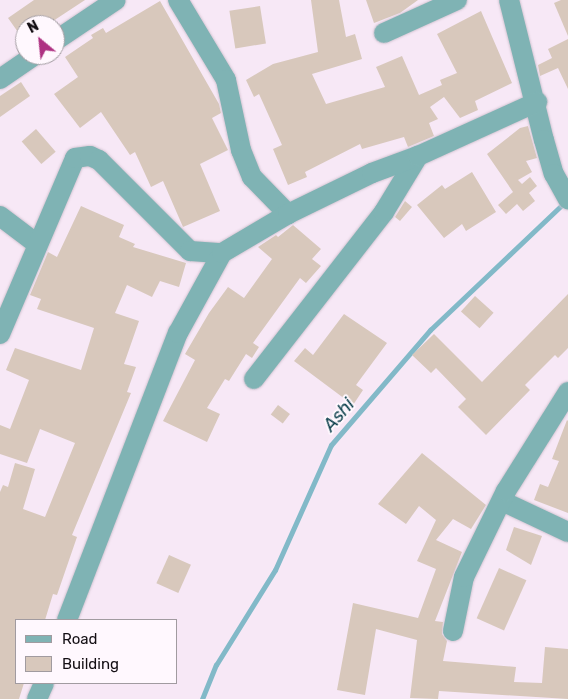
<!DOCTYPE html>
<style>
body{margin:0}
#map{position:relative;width:568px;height:699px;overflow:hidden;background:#f7e8f6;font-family:Rubik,sans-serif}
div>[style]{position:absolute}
.stream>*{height:5px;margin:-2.5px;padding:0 2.5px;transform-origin:2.5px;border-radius:2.5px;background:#82b9c8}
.building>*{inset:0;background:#d8c8bc;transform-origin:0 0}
.roads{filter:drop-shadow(0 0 1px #d3c5d2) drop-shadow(0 0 1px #d3c5d2)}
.minor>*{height:20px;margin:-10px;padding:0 10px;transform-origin:10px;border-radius:10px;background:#7fb3b4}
span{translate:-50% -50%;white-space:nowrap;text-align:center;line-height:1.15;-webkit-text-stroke:4px #fff8fe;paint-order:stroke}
.water-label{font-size:18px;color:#0a3e4a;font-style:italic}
.legend{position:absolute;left:15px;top:619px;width:162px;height:65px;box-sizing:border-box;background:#fff8fe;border:1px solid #a19ba0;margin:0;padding:6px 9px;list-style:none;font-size:15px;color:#140f14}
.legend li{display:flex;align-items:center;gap:10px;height:25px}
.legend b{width:25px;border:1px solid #a19ba0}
.north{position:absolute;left:15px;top:15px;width:50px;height:50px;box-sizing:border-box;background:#fff8fe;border:1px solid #a19ba0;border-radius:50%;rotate:332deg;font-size:14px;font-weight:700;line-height:20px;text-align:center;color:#140f14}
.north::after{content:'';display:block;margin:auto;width:18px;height:22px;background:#ae3182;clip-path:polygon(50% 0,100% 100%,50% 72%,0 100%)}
</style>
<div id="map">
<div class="stream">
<i style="left:202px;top:699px;width:37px;rotate:-68deg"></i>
<i style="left:216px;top:665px;width:112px;rotate:-58.2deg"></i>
<i style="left:275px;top:570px;width:137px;rotate:-65.9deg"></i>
<i style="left:331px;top:445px;width:152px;rotate:-49.3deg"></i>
<i style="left:430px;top:330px;width:187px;rotate:-43.5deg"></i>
</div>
<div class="building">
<i style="clip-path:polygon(34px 0,85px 0,47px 25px,25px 25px,25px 42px,8px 18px)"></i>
<i style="clip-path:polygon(311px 0,339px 0,346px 37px,355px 34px,362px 59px,312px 74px,326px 104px,385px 87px,376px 67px,402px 56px,419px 95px,442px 85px,440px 80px,457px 73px,437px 34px,481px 11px,512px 83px,475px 101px,478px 110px,460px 118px,444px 97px,430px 107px,438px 119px,429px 123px,434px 136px,408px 147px,404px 137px,362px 149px,360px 144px,305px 172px,307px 177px,288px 185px,273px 149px,282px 145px,259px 94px,254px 97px,246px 80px,273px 64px,318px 52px)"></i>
<i style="clip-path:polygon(366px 0,418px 0,400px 13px,374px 23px)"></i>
<i style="clip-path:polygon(561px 0,568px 0,568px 36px,554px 3px)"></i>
<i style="clip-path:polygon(160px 1px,219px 104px,221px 113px,212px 118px,228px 150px,200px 164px,220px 211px,183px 227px,163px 181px,151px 187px,135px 152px,130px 155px,101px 112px,80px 128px,54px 94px,78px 77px,65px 57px,93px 38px,91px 35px,103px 28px,106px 33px)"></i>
<i style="left:260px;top:6px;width:38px;height:31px;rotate:81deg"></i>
<i style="clip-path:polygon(568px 39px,568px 89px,558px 68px,540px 76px,538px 65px,552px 58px,548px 49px)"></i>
<i style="clip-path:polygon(21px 82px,30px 96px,0 117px,0 96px)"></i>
<i style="clip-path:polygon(528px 126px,537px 158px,526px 161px,532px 172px,518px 180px,522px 184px,530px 177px,537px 186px,529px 193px,535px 201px,523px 211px,517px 204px,506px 214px,498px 205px,513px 192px,487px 154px,520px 128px)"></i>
<i style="left:36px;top:129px;width:30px;height:19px;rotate:49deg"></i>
<i style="clip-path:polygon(472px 172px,496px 212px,466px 231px,462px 224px,444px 238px,417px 205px,442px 185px,445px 189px)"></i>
<i style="clip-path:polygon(405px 201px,412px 207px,400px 221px,395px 217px)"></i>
<i style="clip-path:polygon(81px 206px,124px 225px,119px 237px,135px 244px,133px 247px,186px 263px,179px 287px,160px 281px,152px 297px,127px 285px,115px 313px,139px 321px,124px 364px,136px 367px,127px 392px,131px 393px,72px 535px,77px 537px,57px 595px,53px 594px,45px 620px,16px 620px,16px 683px,24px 683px,19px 699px,0 699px,0 492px,3px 485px,8px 487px,15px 463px,35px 469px,23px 509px,45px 517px,75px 443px,40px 429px,27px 463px,0 454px,0 425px,10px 429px,29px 380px,6px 370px,15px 348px,81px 370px,94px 328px,37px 309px,41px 299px,30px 295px,48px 252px,57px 257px)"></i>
<i style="clip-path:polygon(293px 225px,321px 249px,312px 259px,321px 266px,306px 283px,300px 278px,253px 343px,259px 347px,252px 358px,246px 354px,229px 381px,225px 379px,207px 408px,220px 414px,207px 442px,163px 421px,195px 360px,185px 354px,209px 313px,228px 287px,244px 298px,272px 259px,258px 247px,276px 235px,278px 237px)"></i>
<i style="clip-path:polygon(568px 294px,568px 348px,558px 358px,555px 355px,525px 385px,530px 390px,486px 435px,458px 407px,466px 399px,436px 368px,431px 373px,412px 355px,434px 334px,482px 382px)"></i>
<i style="left:475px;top:296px;width:25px;height:21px;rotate:42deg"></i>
<i style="clip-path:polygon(344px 314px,387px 343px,356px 385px,363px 390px,353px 405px,294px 361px,305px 348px,313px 355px)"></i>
<i style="left:278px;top:405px;width:15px;height:12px;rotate:37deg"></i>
<i style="clip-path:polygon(567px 420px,568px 421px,568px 513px,534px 500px,540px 484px,548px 487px,559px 461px,552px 459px)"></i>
<i style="clip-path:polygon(422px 453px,486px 505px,471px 529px,453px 519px,436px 540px,462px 552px,435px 621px,443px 622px,442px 634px,447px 641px,443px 661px,516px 667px,514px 682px,542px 683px,545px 647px,568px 649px,568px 699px,439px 691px,438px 699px,410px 698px,417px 640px,376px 629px,365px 695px,337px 690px,353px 603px,418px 618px,436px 569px,417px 561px,436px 520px,419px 506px,406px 524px,378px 504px)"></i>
<i style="clip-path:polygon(514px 527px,542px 536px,531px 565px,506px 550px)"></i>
<i style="left:169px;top:555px;width:24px;height:31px;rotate:24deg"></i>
<i style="left:499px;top:568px;width:30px;height:55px;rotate:24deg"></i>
</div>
<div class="roads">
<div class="minor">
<i style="left:178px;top:0;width:93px;rotate:59deg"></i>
<i style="left:226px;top:80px;width:72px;rotate:77.9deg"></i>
<i style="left:241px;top:150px;width:29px;rotate:68deg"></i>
<i style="left:252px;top:177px;width:52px;rotate:45.8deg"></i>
<i style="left:509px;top:0;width:144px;rotate:76deg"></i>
<i style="left:544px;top:140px;width:35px;rotate:74deg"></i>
<i style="left:554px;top:174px;width:29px;rotate:61deg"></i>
<i style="left:384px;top:33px;width:80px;rotate:-24.3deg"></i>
<i style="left:55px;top:41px;width:73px;rotate:-33.9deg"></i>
<i style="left:0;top:79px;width:42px;rotate:-34.4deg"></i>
<i style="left:0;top:216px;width:46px;rotate:37.1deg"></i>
<i style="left:0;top:334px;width:191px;rotate:-66.9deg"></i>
<i style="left:75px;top:158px;width:15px;rotate:-8deg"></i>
<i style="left:90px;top:156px;width:10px;rotate:24deg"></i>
<i style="left:99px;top:160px;width:129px;rotate:45deg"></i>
<i style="left:190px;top:251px;width:32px;rotate:4deg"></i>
<i style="left:254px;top:379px;width:212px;rotate:-52.1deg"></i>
<i style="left:384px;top:212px;width:66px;rotate:-58.7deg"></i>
<i style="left:502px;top:501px;width:73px;rotate:25.2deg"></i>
<i style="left:67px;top:620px;width:308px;rotate:-68.9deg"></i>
<i style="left:178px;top:333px;width:91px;rotate:-61.2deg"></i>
<i style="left:222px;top:253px;width:77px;rotate:-30.6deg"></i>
<i style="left:288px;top:214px;width:93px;rotate:-26deg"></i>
<i style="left:372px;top:173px;width:49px;rotate:-20.3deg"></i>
<i style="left:418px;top:156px;width:131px;rotate:-24.4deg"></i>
<i style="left:453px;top:631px;width:55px;rotate:-78.5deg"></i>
<i style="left:464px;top:577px;width:96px;rotate:-64deg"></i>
<i style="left:506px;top:491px;width:117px;rotate:-57.9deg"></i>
<i style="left:37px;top:699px;width:17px;rotate:-66deg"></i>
</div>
</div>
<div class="water-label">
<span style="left:339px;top:415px;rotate:-49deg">Ashi</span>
</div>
<ul class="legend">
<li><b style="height:6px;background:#7fb3b4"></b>Road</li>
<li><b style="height:14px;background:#d8c8bc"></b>Building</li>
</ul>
<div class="north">N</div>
</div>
